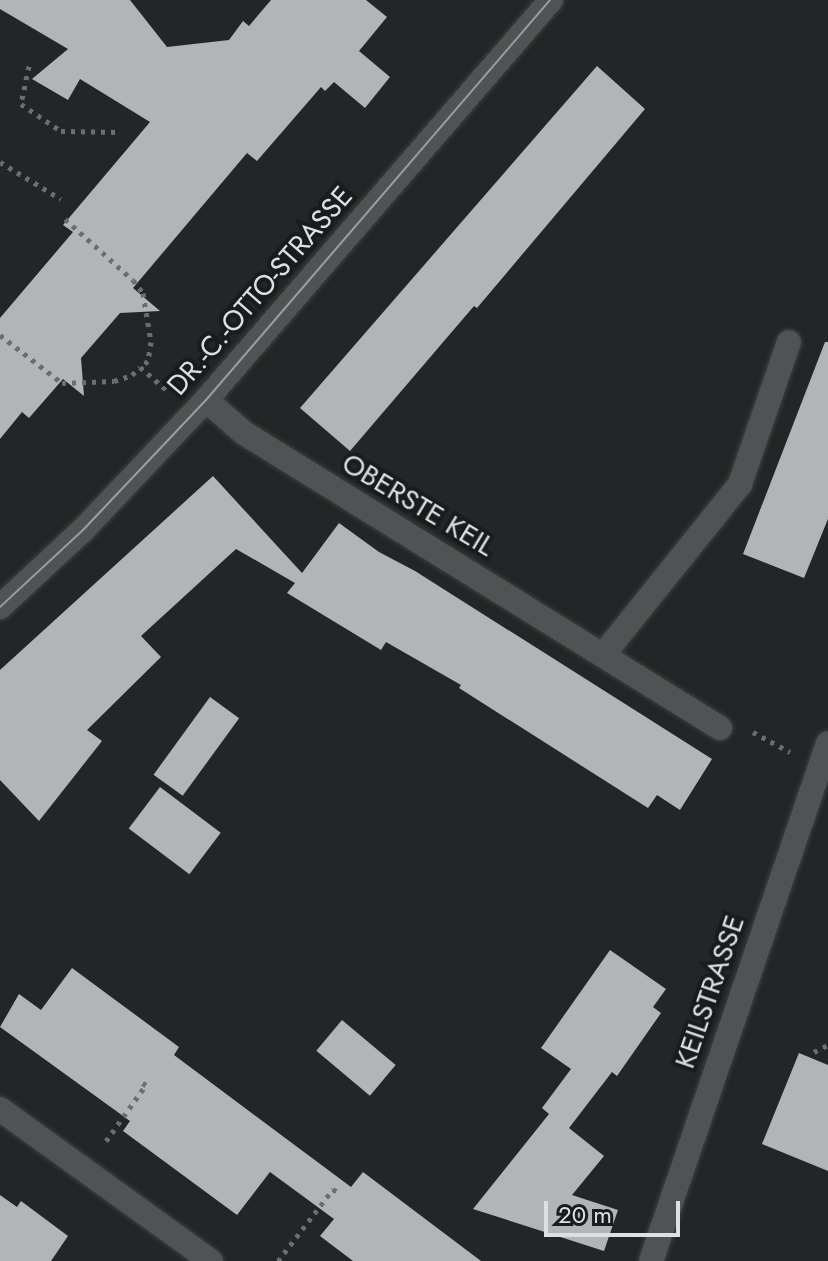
<!DOCTYPE html>
<style>
body{margin:0}
#map{position:relative;width:828px;height:1261px;overflow:hidden;background:#232526;font-family:Jost,sans-serif}
div>[style]{position:absolute}
.building>*{inset:0;background:#b2b4b6;transform-origin:0 0}
.path>*{height:5px;margin-top:-2.5px;transform-origin:0;background:repeating-linear-gradient(90deg,#6c6d6e 0 4px,transparent 0 10px)}
.roads{filter:drop-shadow(0 0 2px #3e4041) drop-shadow(0 0 2px #3e4041)}
.service>*{height:24px;margin:-12px;padding:0 12px;transform-origin:12px;border-radius:12px;background:#505254}
.minor>*{height:24px;margin:-12px;padding:0 12px;transform-origin:12px;border-radius:12px;background:#505254}
.tertiary>*{height:24px;margin:-12px;padding:0 12px;transform-origin:12px;border-radius:12px;background:#505254}
.tram>*{height:2px;margin:-1px;padding:0 1px;transform-origin:1px;border-radius:1px;background:#9b9d9e}
span{translate:-50% -50%;white-space:nowrap;text-align:center;line-height:1.15;-webkit-text-stroke:8px #191c1d;paint-order:stroke}
.street-label{font-size:28px;color:#dedfe0}
.scale{position:absolute;left:544px;top:1201px;width:136px;height:36px;box-sizing:border-box;border:4px solid #dedfe0;border-top:0;padding-left:10px;font-size:24px;line-height:28px;white-space:nowrap;color:#dedfe0;-webkit-text-stroke:6px #191c1d;paint-order:stroke}
</style>
<div id="map">
<div class="building">
<i style="clip-path:polygon(0 0,130px 0,167px 47px,229px 40px,243px 21px,249px 26px,271px 0,366px 0,387px 17px,359px 51px,390px 77px,365px 108px,334px 82px,325px 91px,321px 87px,257px 161px,247px 153px,133px 288px,160px 311px,120px 313px,81px 358px,84px 396px,63px 379px,29px 418px,22px 412px,0 439px,0 318px,73px 232px,63px 225px,150px 122px,80px 79px,68px 100px,32px 79px,68px 49px,0 9px)"></i>
<i style="clip-path:polygon(597px 66px,645px 109px,477px 308px,474px 306px,350px 451px,300px 408px)"></i>
<i style="clip-path:polygon(825px 342px,828px 342px,828px 519px,804px 578px,743px 554px)"></i>
<i style="clip-path:polygon(213px 476px,302px 573px,339px 523px,379px 552px,415px 571px,712px 759px,680px 810px,657px 795px,648px 808px,459px 688px,461px 685px,386px 642px,381px 650px,287px 593px,295px 583px,236px 549px,141px 636px,161px 657px,87px 730px,102px 741px,39px 821px,0 780px,0 670px)"></i>
<i style="left:210px;top:697px;width:36px;height:96px;rotate:36deg"></i>
<i style="left:160px;top:787px;width:76px;height:52px;rotate:37deg"></i>
<i style="clip-path:polygon(610px 950px,666px 989px,653px 1007px,661px 1013px,617px 1076px,612px 1072px,569px 1128px,604px 1156px,572px 1195px,618px 1210px,604px 1251px,473px 1209px,549px 1114px,542px 1108px,571px 1069px,541px 1048px)"></i>
<i style="clip-path:polygon(72px 968px,179px 1047px,174px 1055px,351px 1187px,363px 1172px,481px 1261px,353px 1261px,320px 1236px,334px 1219px,270px 1172px,237px 1215px,123px 1131px,130px 1121px,0 1027px,19px 994px,41px 1010px)"></i>
<i style="left:342px;top:1020px;width:70px;height:40px;rotate:40deg"></i>
<i style="clip-path:polygon(799px 1053px,828px 1065px,828px 1171px,762px 1144px)"></i>
<i style="clip-path:polygon(0 1195px,17px 1207px,21px 1201px,68px 1236px,51px 1261px,0 1261px)"></i>
</div>
<div class="path">
<i style="left:29px;top:66px;width:39px;rotate:102deg"></i>
<i style="left:21px;top:104px;width:48px;rotate:34deg"></i>
<i style="left:61px;top:131px;width:58px;rotate:1deg"></i>
<i style="left:0;top:162px;width:71px;rotate:31.2deg"></i>
<i style="left:65px;top:219px;width:91px;rotate:41.9deg"></i>
<i style="left:133px;top:280px;width:16px;rotate:52deg"></i>
<i style="left:143px;top:293px;width:50px;rotate:80.7deg"></i>
<i style="left:151px;top:342px;width:19px;rotate:99deg"></i>
<i style="left:148px;top:361px;width:10px;rotate:143deg"></i>
<i style="left:0;top:335px;width:78px;rotate:37.7deg"></i>
<i style="left:62px;top:383px;width:52px;rotate:-2.2deg"></i>
<i style="left:114px;top:381px;width:19px;rotate:-18deg"></i>
<i style="left:132px;top:375px;width:11px;rotate:-45deg"></i>
<i style="left:140px;top:367px;width:35px;rotate:41deg"></i>
<i style="left:753px;top:732px;width:42px;rotate:28.4deg"></i>
<i style="left:814px;top:1052px;width:16px;rotate:-27deg"></i>
<i style="left:106px;top:1141px;width:69px;rotate:-54.5deg"></i>
<i style="left:146px;top:1085px;width:6px;rotate:-149deg"></i>
<i style="left:278px;top:1261px;width:91px;rotate:-52.6deg"></i>
<i style="left:333px;top:1189px;width:9px;rotate:36deg"></i>
</div>
<div class="roads">
<div class="service">
<i style="left:604px;top:654px;width:218px;rotate:-51.3deg"></i>
<i style="left:740px;top:484px;width:150px;rotate:-71deg"></i>
</div>
<div class="minor">
<i style="left:206px;top:400px;width:50px;rotate:41deg"></i>
<i style="left:244px;top:433px;width:560px;rotate:31.79deg"></i>
<i style="left:0;top:1109px;width:260px;rotate:35.8deg"></i>
<i style="left:651px;top:1261px;width:547px;rotate:-71.13deg"></i>
</div>
<div class="tertiary">
<i style="left:0;top:607px;width:113px;rotate:-42.9deg"></i>
<i style="left:83px;top:530px;width:179px;rotate:-46.6deg"></i>
<i style="left:206px;top:400px;width:528px;rotate:-49.22deg"></i>
</div>
</div>
<div class="tram">
<i style="left:0;top:607px;width:113px;rotate:-42.9deg"></i>
<i style="left:83px;top:530px;width:179px;rotate:-46.6deg"></i>
<i style="left:206px;top:400px;width:528px;rotate:-49.3deg"></i>
</div>
<div class="street-label">
<span style="left:260px;top:291px;rotate:-49deg">DR.-C.-OTTO-STRASSE</span>
<span style="left:418px;top:505px;rotate:31deg">OBERSTE KEIL</span>
<span style="left:710px;top:992px;rotate:-71deg">KEILSTRASSE</span>
</div>
<div class="scale">20 m</div>
</div>
